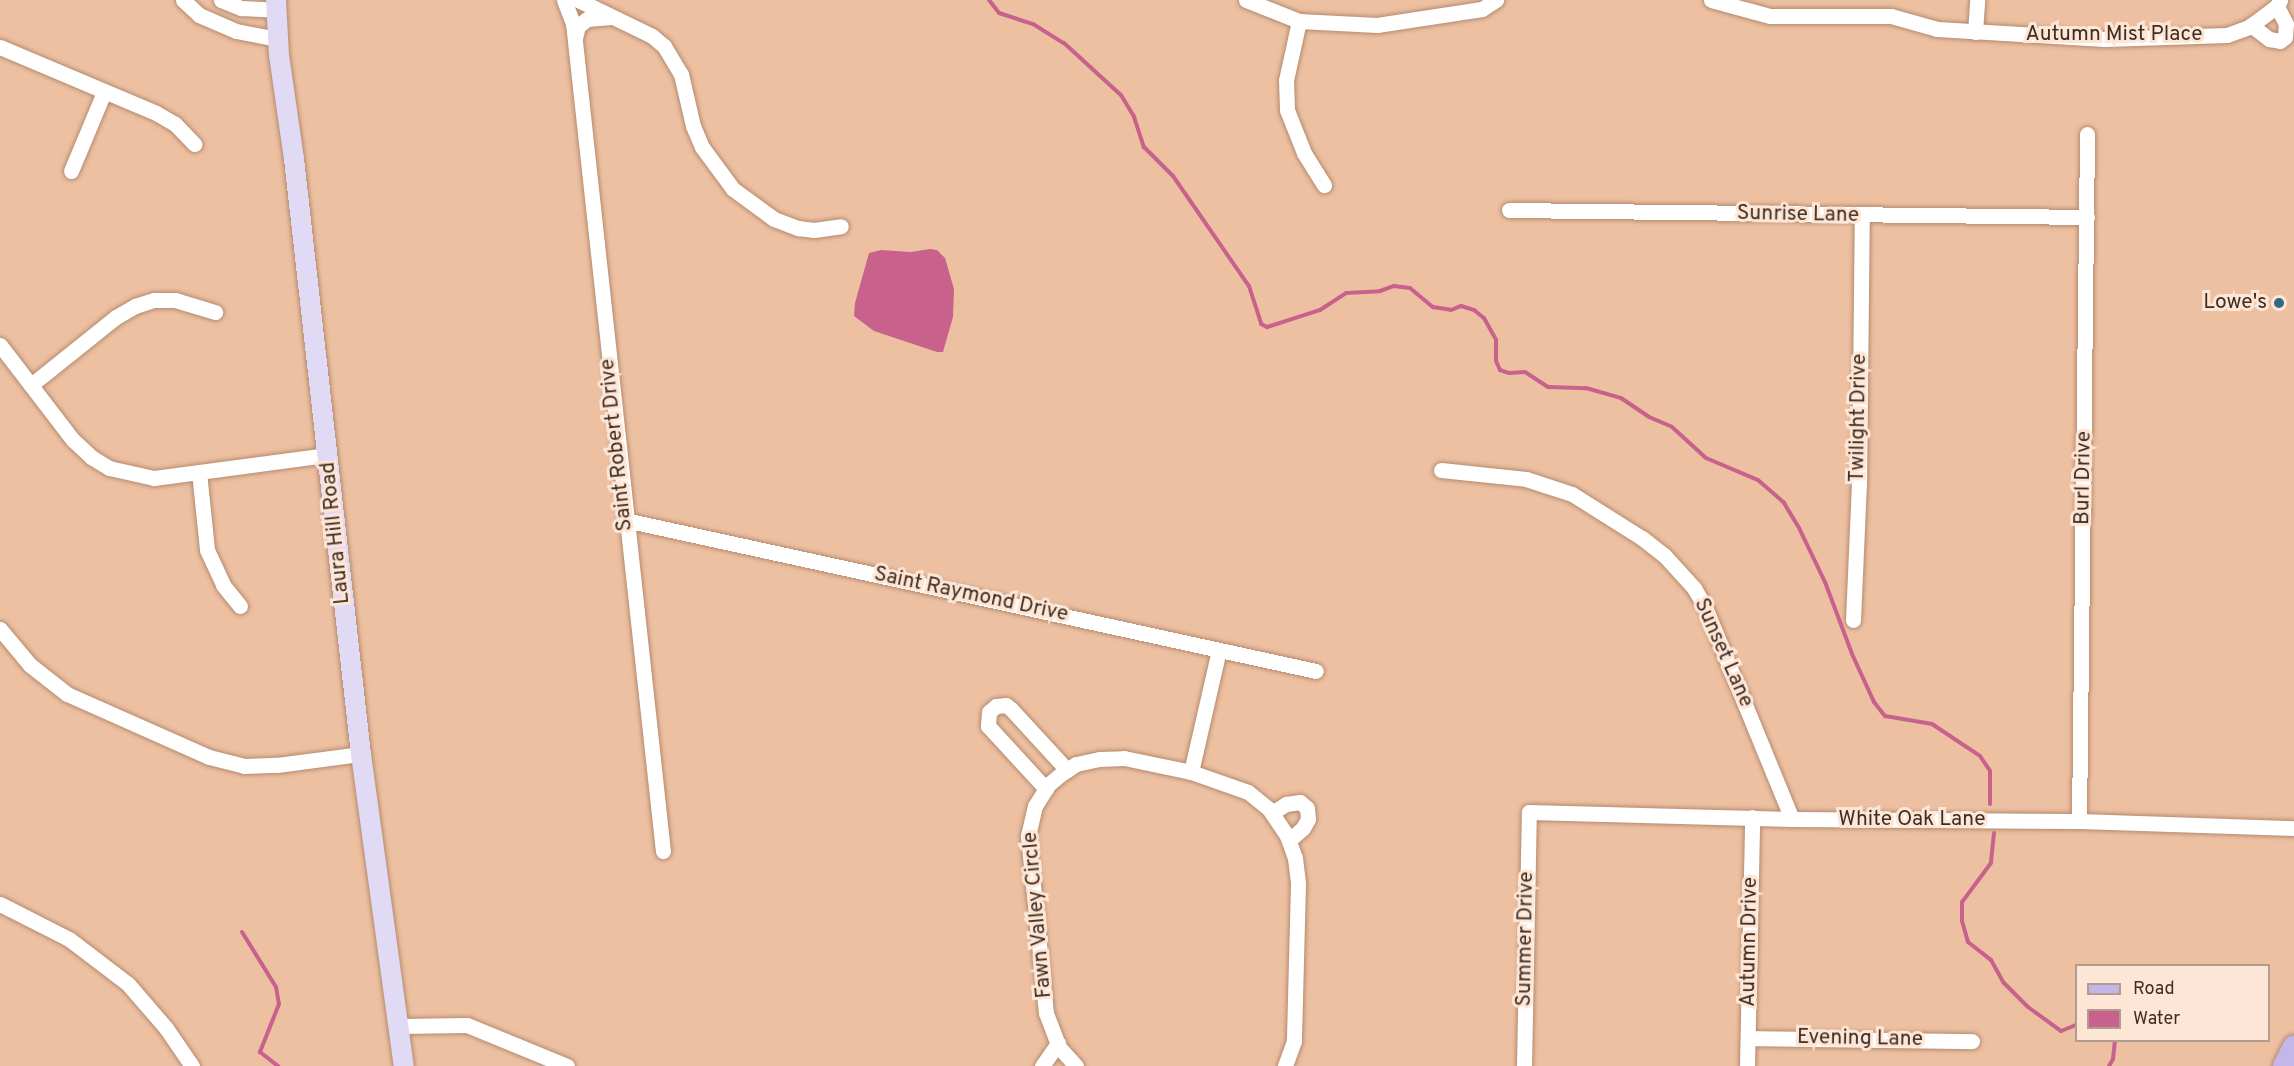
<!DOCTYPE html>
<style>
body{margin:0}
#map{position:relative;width:2294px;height:1066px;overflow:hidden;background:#edc0a2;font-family:Overpass,sans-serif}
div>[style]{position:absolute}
.water>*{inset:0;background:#c8628d}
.stream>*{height:4px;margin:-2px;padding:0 2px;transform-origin:2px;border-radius:2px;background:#c8628d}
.roads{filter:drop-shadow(0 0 2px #b58a6d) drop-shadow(0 0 2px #b58a6d)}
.minor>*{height:15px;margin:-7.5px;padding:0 7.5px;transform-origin:7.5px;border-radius:7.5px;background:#fff}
.secondary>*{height:20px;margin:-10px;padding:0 10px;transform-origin:10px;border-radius:10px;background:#e1daf4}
.primary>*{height:22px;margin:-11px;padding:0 11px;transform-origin:11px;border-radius:11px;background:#c3b6e9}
.dots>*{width:16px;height:16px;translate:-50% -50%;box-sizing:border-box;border:3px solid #fee6d7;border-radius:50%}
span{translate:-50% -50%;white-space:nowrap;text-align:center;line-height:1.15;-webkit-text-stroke:6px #fee6d7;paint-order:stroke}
.street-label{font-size:21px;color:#3f2d21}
.poi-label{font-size:21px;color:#3f2d21}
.right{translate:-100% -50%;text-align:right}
.legend{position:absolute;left:2075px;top:964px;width:195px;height:78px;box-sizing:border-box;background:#fee6d7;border:2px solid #b29c8e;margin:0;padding:8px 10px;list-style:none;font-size:18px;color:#3f2d21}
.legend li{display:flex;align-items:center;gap:12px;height:30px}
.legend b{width:30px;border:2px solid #b29c8e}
</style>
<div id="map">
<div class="water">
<i style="clip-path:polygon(930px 249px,937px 250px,945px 258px,954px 289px,953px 317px,943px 352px,937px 352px,874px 331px,854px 316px,855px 303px,869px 253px,881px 250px,911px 252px)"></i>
</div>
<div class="stream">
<i style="left:989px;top:0;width:16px;rotate:52deg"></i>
<i style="left:999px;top:13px;width:36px;rotate:18deg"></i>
<i style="left:1033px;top:24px;width:36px;rotate:32deg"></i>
<i style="left:1064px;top:43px;width:77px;rotate:42.4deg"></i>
<i style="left:1121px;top:95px;width:26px;rotate:59deg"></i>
<i style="left:1134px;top:117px;width:32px;rotate:72deg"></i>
<i style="left:1144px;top:147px;width:41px;rotate:45deg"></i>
<i style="left:1173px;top:176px;width:134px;rotate:55.4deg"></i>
<i style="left:1249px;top:286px;width:40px;rotate:72deg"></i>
<i style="left:1261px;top:324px;width:7px;rotate:27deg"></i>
<i style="left:1267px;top:327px;width:56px;rotate:-17.8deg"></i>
<i style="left:1320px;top:310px;width:31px;rotate:-33deg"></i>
<i style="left:1346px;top:293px;width:34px;rotate:-3deg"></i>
<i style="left:1380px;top:291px;width:15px;rotate:-20deg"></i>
<i style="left:1394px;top:286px;width:16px;rotate:7deg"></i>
<i style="left:1410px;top:288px;width:30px;rotate:40deg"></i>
<i style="left:1433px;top:307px;width:18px;rotate:9deg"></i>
<i style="left:1451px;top:310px;width:11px;rotate:-22deg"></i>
<i style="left:1461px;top:306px;width:14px;rotate:17deg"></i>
<i style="left:1474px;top:310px;width:13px;rotate:39deg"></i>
<i style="left:1484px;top:318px;width:25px;rotate:61deg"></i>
<i style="left:1496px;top:340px;width:21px;rotate:90deg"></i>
<i style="left:1496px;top:361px;width:10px;rotate:66deg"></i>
<i style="left:1500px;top:370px;width:9px;rotate:18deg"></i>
<i style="left:1509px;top:373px;width:16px;rotate:-4deg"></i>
<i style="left:1525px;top:372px;width:27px;rotate:33deg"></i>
<i style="left:1548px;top:387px;width:38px;rotate:2deg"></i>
<i style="left:1586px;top:388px;width:36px;rotate:16deg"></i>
<i style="left:1621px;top:398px;width:34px;rotate:34deg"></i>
<i style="left:1649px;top:417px;width:25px;rotate:23deg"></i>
<i style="left:1672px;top:427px;width:46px;rotate:42.4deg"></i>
<i style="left:1706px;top:458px;width:56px;rotate:22.9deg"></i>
<i style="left:1758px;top:480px;width:35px;rotate:41deg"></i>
<i style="left:1784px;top:503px;width:31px;rotate:59deg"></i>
<i style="left:1800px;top:530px;width:58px;rotate:64.3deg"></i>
<i style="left:1825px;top:582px;width:77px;rotate:69.4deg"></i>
<i style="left:1852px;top:654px;width:53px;rotate:65.4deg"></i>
<i style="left:1874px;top:702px;width:18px;rotate:52deg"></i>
<i style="left:1885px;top:716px;width:48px;rotate:9.7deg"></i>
<i style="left:1932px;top:724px;width:58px;rotate:33.7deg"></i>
<i style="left:1980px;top:756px;width:18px;rotate:56deg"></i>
<i style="left:1990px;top:771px;width:33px;rotate:90deg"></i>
<i style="left:1994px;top:833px;width:30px;rotate:96deg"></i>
<i style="left:1991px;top:863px;width:49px;rotate:126.6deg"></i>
<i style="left:1962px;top:902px;width:19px;rotate:90deg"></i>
<i style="left:1962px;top:921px;width:22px;rotate:74deg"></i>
<i style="left:1968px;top:942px;width:29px;rotate:38deg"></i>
<i style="left:1991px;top:960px;width:25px;rotate:61deg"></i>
<i style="left:2003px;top:982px;width:35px;rotate:45deg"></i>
<i style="left:2028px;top:1007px;width:41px;rotate:36deg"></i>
<i style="left:2061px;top:1031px;width:16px;rotate:-22deg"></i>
<i style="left:242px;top:932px;width:65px;rotate:58.3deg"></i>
<i style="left:276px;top:987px;width:17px;rotate:80deg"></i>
<i style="left:279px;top:1004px;width:52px;rotate:111.6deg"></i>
<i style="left:260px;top:1052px;width:23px;rotate:38deg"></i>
<i style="left:2109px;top:1066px;width:8px;rotate:-60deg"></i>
<i style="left:2113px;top:1059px;width:19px;rotate:-84deg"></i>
</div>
<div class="roads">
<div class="minor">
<i style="left:183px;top:0;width:22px;rotate:43deg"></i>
<i style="left:199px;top:15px;width:40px;rotate:23.4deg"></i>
<i style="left:236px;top:31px;width:43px;rotate:10.8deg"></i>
<i style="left:221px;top:0;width:22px;rotate:22deg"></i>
<i style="left:241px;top:8px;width:35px;rotate:3deg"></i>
<i style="left:564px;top:0;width:25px;rotate:69deg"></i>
<i style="left:573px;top:23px;width:833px;rotate:83.8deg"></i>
<i style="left:578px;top:0;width:82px;rotate:25.9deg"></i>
<i style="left:652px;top:36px;width:16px;rotate:40deg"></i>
<i style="left:664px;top:46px;width:33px;rotate:59deg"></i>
<i style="left:681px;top:74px;width:53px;rotate:77deg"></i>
<i style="left:693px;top:126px;width:23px;rotate:67deg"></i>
<i style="left:702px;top:147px;width:52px;rotate:53.6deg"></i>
<i style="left:733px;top:189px;width:51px;rotate:36.2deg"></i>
<i style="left:774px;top:219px;width:26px;rotate:21deg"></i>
<i style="left:798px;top:228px;width:16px;rotate:7deg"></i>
<i style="left:814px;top:230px;width:27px;rotate:-8deg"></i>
<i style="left:1246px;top:0;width:57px;rotate:21.6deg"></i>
<i style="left:1299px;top:21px;width:78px;rotate:2.9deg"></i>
<i style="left:1377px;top:25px;width:106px;rotate:-8.7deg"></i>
<i style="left:1482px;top:9px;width:17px;rotate:-33deg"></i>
<i style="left:1711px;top:0;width:61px;rotate:15.2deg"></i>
<i style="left:1770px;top:16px;width:121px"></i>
<i style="left:1891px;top:16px;width:48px;rotate:15.8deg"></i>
<i style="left:1937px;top:29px;width:168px;rotate:3.4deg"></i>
<i style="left:2105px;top:39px;width:122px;rotate:-1.9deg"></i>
<i style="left:2227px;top:35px;width:23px;rotate:-20deg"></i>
<i style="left:2249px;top:27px;width:35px;rotate:-37deg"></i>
<i style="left:2277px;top:6px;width:7px;rotate:-63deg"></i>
<i style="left:1299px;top:21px;width:60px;rotate:102.4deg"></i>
<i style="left:1286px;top:80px;width:30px;rotate:88deg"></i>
<i style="left:1287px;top:110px;width:46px;rotate:68.4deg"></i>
<i style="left:1304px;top:153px;width:38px;rotate:58deg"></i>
<i style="left:2251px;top:25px;width:23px;rotate:38deg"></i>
<i style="left:2269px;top:39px;width:11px;rotate:10deg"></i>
<i style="left:2280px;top:41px;width:6px;rotate:-39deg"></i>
<i style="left:2285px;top:37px;width:13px;rotate:-86deg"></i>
<i style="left:2286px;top:24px;width:20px;rotate:-117deg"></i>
<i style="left:1975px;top:32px;width:32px;rotate:-86deg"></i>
<i style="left:575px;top:38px;width:12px;rotate:-76deg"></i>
<i style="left:578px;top:26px;width:11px;rotate:-38deg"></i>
<i style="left:587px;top:19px;width:24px;rotate:-5deg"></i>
<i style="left:0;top:47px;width:169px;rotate:22.9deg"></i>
<i style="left:156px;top:113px;width:22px;rotate:30deg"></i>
<i style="left:175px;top:124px;width:28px;rotate:46deg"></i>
<i style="left:71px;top:171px;width:86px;rotate:-67.3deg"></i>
<i style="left:1509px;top:210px;width:578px;rotate:0.69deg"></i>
<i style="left:0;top:345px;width:120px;rotate:52.5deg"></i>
<i style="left:73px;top:440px;width:25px;rotate:43deg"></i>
<i style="left:91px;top:457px;width:21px;rotate:31deg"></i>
<i style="left:109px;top:468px;width:46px;rotate:12.5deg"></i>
<i style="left:154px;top:478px;width:175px;rotate:-7.6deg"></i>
<i style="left:31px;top:385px;width:109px;rotate:-38.7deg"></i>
<i style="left:116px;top:317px;width:22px;rotate:-30deg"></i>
<i style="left:135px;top:306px;width:20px;rotate:-18deg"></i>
<i style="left:154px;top:300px;width:21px"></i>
<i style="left:175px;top:300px;width:42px;rotate:16.7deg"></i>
<i style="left:1441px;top:470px;width:85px;rotate:6deg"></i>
<i style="left:1526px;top:479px;width:48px;rotate:18.1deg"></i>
<i style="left:1572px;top:494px;width:83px;rotate:32.2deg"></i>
<i style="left:1642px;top:538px;width:28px;rotate:38deg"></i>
<i style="left:1664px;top:555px;width:45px;rotate:47.7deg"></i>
<i style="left:1694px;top:588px;width:22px;rotate:60deg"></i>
<i style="left:1705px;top:607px;width:229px;rotate:67.7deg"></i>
<i style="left:199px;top:472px;width:78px;rotate:84.1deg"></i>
<i style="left:207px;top:550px;width:38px;rotate:65deg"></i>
<i style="left:223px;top:585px;width:27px;rotate:51deg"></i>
<i style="left:625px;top:520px;width:707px;rotate:12.33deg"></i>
<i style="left:1853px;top:620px;width:136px;rotate:-87.5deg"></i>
<i style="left:1859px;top:484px;width:268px;rotate:-89.4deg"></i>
<i style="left:0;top:629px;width:47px;rotate:50.2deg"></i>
<i style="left:30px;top:665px;width:47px;rotate:38.1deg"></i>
<i style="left:67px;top:694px;width:155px;rotate:23.9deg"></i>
<i style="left:209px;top:757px;width:36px;rotate:14deg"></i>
<i style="left:244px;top:766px;width:33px;rotate:-2deg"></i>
<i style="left:277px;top:765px;width:85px;rotate:-7.5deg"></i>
<i style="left:1191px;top:772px;width:125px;rotate:-77.1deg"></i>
<i style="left:1046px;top:789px;width:86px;rotate:-132.6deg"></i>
<i style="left:988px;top:726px;width:14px;rotate:-86deg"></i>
<i style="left:989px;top:712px;width:9px;rotate:-41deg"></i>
<i style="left:996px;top:706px;width:10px;rotate:-6deg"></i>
<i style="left:1006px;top:705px;width:6px;rotate:39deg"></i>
<i style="left:1011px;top:709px;width:83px;rotate:47.4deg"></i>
<i style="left:1272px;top:813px;width:17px;rotate:-33deg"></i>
<i style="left:1286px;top:804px;width:14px;rotate:-8deg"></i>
<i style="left:1300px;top:802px;width:9px;rotate:41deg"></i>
<i style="left:1307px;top:808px;width:11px;rotate:85deg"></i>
<i style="left:1308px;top:819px;width:10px;rotate:119deg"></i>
<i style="left:1303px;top:828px;width:18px;rotate:139deg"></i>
<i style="left:2079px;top:821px;width:687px;rotate:-89.33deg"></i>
<i style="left:0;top:904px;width:77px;rotate:26.9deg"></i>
<i style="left:69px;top:939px;width:74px;rotate:37.3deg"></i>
<i style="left:128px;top:984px;width:58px;rotate:49.2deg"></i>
<i style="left:166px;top:1028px;width:46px;rotate:55.6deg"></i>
<i style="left:399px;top:1026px;width:68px;rotate:-0.8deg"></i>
<i style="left:467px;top:1025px;width:108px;rotate:22.3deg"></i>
<i style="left:1748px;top:1038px;width:224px;rotate:0.8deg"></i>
<i style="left:1042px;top:1066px;width:28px;rotate:-55deg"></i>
<i style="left:1076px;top:1066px;width:25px;rotate:-132deg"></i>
<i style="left:1059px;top:1047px;width:36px;rotate:-111deg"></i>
<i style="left:1046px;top:1013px;width:178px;rotate:-95.8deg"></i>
<i style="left:1028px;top:836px;width:31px;rotate:-77deg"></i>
<i style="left:1035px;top:806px;width:26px;rotate:-58deg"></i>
<i style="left:1049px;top:784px;width:16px;rotate:-40deg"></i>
<i style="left:1061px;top:774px;width:18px;rotate:-34deg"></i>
<i style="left:1076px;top:764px;width:24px;rotate:-12deg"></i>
<i style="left:1099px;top:759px;width:25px;rotate:-2deg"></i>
<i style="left:1124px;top:758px;width:68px;rotate:11.8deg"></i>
<i style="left:1191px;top:772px;width:60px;rotate:19.3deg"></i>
<i style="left:1248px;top:792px;width:27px;rotate:39deg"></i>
<i style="left:1269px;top:809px;width:32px;rotate:56deg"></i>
<i style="left:1287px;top:836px;width:23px;rotate:70deg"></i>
<i style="left:1295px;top:858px;width:26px;rotate:83deg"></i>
<i style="left:1298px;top:884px;width:157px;rotate:91.5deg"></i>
<i style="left:1294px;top:1041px;width:27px;rotate:110deg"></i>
<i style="left:1524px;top:1066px;width:254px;rotate:-88.9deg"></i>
<i style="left:1529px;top:812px;width:263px;rotate:1.5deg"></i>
<i style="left:1792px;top:819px;width:287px;rotate:0.4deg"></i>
<i style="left:2079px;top:821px;width:215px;rotate:1.9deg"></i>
<i style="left:1747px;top:1066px;width:249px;rotate:-88.8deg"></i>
</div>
<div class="secondary">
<i style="left:276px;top:0;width:55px;rotate:86.9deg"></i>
<i style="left:279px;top:55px;width:105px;rotate:81.8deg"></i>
<i style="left:294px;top:159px;width:599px;rotate:83.58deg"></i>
<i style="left:361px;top:754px;width:315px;rotate:82.2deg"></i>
</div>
<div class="primary">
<i style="left:2284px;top:1066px;width:22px;rotate:-63deg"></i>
</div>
</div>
<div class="dots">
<i style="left:2279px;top:303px;background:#336783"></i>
</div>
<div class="street-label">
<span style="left:2114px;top:35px">Autumn Mist Place</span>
<span style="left:1798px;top:215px;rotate:1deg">Sunrise Lane</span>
<span style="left:1859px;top:418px;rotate:-89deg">Twilight Drive</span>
<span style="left:617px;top:445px;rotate:-96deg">Saint Robert Drive</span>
<span style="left:2084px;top:478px;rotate:-89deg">Burl Drive</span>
<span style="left:336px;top:533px;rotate:-96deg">Laura Hill Road</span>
<span style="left:971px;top:595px;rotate:12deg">Saint Raymond Drive</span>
<span style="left:1723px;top:653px;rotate:66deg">Sunset Lane</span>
<span style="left:1912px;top:820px">White Oak Lane</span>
<span style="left:1038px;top:915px;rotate:-95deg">Fawn Valley Circle</span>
<span style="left:1526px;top:939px;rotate:-89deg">Summer Drive</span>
<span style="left:1750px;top:942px;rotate:-89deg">Autumn Drive</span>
<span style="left:1860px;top:1039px;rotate:1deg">Evening Lane</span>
</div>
<div class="poi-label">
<span class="right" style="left:2267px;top:303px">Lowe's</span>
</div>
<ul class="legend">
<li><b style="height:8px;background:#c3b6e9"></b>Road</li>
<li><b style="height:16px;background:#c8628d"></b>Water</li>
</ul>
</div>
